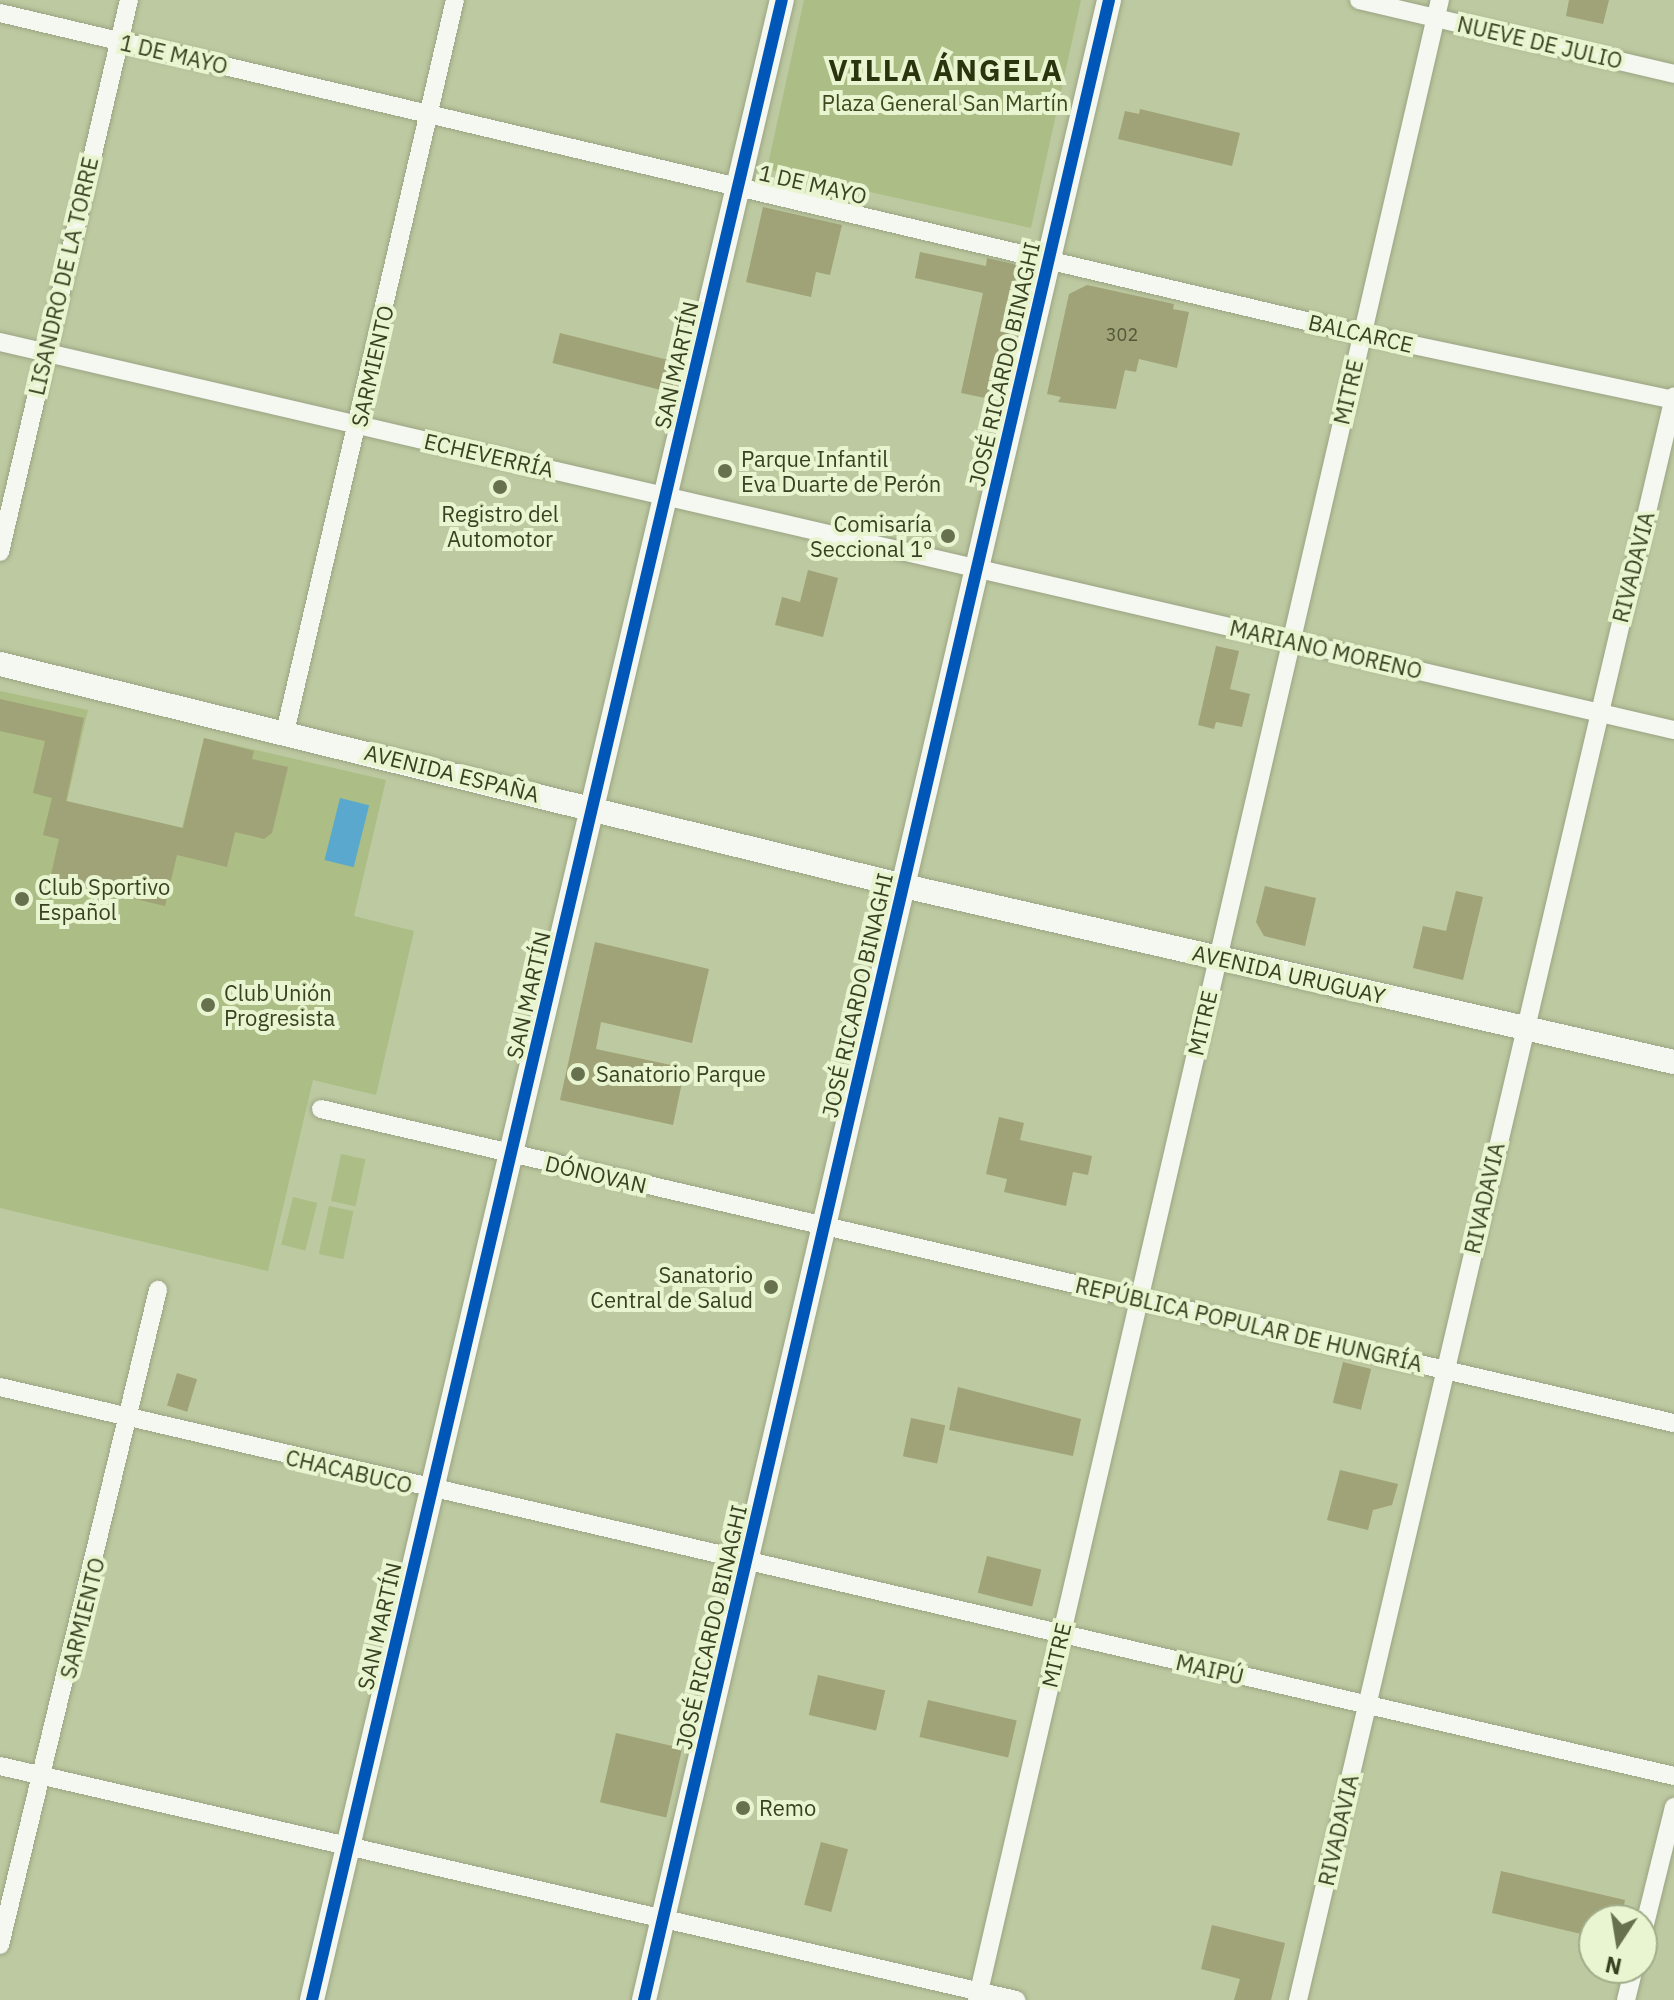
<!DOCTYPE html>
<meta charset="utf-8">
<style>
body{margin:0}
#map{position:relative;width:1674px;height:2000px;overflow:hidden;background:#bdc9a0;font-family:"IBM Plex Sans",sans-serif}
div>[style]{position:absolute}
.green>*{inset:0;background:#acbd86;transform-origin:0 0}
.water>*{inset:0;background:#5aa8cd;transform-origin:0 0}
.building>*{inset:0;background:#a0a277;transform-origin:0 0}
.roads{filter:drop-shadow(0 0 2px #9aa483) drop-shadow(0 0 2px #9aa483)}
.minor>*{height:18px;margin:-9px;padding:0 9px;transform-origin:9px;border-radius:9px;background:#f5f7f1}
.tertiary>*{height:24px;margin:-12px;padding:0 12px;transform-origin:12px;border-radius:12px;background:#f5f7f1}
.cycleway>*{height:12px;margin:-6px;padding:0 6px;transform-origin:6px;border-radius:6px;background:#0057b8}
.dots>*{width:22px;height:22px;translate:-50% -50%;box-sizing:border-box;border:4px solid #e9f5d0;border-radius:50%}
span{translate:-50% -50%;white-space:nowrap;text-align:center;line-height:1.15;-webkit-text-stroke:8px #e9f5d0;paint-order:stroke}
.number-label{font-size:18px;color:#525937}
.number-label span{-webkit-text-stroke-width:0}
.street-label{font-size:22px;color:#384122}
.park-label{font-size:22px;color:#3e4a1e}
.poi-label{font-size:22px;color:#384122}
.left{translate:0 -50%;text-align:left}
.right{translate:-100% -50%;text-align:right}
.district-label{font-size:30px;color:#2a340d;font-weight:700;letter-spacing:2px}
.north{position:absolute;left:1578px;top:1904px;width:80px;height:80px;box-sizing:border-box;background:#e9f5d0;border:2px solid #a2ad8a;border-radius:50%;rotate:192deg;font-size:22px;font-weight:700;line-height:32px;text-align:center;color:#384122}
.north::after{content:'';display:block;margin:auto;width:28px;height:36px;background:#67714e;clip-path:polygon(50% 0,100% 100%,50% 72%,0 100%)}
</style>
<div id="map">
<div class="green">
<i style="clip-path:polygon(804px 0,1081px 0,1031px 228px,767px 169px)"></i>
<i style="clip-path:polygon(0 691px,88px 710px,67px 801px,182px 828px,204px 738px,386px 780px,354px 916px,414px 931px,376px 1095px,313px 1080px,268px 1271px,0 1208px)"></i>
<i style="left:341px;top:1154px;width:25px;height:48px;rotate:12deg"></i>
<i style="left:293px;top:1197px;width:25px;height:49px;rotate:14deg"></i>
<i style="left:329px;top:1206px;width:25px;height:49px;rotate:12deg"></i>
</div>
<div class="water">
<i style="left:340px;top:798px;width:30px;height:64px;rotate:14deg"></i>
</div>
<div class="building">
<i style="clip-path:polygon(1569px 0,1609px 0,1603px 24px,1566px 16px)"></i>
<i style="clip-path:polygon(1140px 109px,1240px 133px,1232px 166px,1118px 139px,1125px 111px,1139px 114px)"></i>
<i style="clip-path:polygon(763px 207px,842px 225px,830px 275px,816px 272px,811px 297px,746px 282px)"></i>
<i style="clip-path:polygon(920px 252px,986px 266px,987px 258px,1018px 265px,1016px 273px,1026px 281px,1022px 302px,1016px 301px,995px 400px,961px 393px,983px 293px,915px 278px)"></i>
<i style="clip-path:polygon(1087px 285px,1174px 304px,1173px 309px,1189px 312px,1177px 368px,1139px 359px,1136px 372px,1125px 370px,1116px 409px,1058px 402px,1061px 397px,1047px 394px,1069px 294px)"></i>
<i style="left:560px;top:333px;width:122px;height:31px;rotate:14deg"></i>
<i style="clip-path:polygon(808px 570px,838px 578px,823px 637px,775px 625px,782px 597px,800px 602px)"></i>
<i style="clip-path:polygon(1216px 646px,1239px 651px,1230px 689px,1250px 694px,1242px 727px,1216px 722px,1214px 729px,1198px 725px)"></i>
<i style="clip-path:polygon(0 699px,84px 718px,66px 801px,183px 828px,204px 738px,254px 751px,252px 759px,288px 767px,272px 833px,264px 839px,235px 832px,227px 867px,177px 855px,165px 906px,50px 879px,59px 839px,43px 835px,52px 798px,33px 793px,45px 741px,0 731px)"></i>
<i style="clip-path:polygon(1265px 886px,1316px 898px,1305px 946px,1264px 936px,1256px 922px)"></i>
<i style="clip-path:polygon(1456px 891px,1483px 897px,1463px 980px,1413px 968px,1423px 926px,1446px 931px)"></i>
<i style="clip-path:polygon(595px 942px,709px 969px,692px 1043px,601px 1022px,596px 1049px,685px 1068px,673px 1125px,560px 1100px)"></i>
<i style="clip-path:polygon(999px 1117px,1024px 1123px,1020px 1140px,1092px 1156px,1088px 1175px,1073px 1172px,1066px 1206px,1004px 1192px,1007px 1179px,986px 1174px)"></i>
<i style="left:1343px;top:1362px;width:29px;height:42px;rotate:14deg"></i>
<i style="left:177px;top:1373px;width:21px;height:34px;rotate:17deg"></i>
<i style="clip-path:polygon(958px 1387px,1081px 1419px,1073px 1456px,949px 1430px)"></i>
<i style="left:911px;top:1418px;width:35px;height:39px;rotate:12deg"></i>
<i style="clip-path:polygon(1340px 1470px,1398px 1484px,1392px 1505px,1373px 1510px,1368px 1530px,1327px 1520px)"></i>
<i style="left:987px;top:1556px;width:56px;height:38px;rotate:14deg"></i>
<i style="left:818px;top:1675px;width:69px;height:41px;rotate:13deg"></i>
<i style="left:928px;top:1700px;width:91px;height:38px;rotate:13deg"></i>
<i style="left:616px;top:1733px;width:68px;height:71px;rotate:13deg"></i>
<i style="left:821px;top:1842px;width:28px;height:65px;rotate:15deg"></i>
<i style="clip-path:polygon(1501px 1871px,1625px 1900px,1621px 1920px,1594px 1920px,1594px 1937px,1492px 1913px)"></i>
<i style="clip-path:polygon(1212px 1925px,1285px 1943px,1271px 2000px,1234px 2000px,1240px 1979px,1201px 1969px)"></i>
</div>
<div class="roads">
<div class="minor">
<i style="left:1359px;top:0;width:324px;rotate:13.2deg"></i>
<i style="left:0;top:13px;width:1398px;rotate:13.27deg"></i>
<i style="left:1361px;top:334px;width:320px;rotate:11.9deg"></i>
<i style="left:0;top:342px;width:1718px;rotate:13.05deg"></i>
<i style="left:0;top:552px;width:567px;rotate:-76.85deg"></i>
<i style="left:285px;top:732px;width:751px;rotate:-76.93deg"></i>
<i style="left:321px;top:1109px;width:1389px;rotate:13.07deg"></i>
<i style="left:0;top:1387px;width:1719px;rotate:13.08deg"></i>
<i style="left:0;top:1766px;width:1043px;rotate:12.97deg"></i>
<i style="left:1642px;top:1936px;width:133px;rotate:-76.1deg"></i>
<i style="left:0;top:1945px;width:674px;rotate:-76.44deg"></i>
<i style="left:977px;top:2000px;width:2053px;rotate:-76.97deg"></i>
<i style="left:1298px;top:2000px;width:1647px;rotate:-76.8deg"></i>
<i style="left:1626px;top:2000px;width:33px;rotate:-76deg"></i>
</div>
<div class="tertiary">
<i style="left:0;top:664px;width:931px;rotate:13.8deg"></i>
<i style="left:904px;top:886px;width:790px;rotate:12.88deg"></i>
<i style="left:312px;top:2000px;width:2054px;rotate:-76.78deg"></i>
<i style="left:644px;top:2000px;width:2053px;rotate:-76.91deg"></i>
</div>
</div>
<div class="cycleway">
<i style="left:312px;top:2000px;width:2054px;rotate:-76.78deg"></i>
<i style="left:644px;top:2000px;width:2053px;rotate:-76.91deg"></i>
</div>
<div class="dots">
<i style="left:725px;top:471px;background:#67714e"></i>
<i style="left:500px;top:487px;background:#67714e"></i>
<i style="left:948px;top:536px;background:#67714e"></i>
<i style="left:22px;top:899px;background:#67714e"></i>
<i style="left:208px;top:1005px;background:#67714e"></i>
<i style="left:578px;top:1074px;background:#67714e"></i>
<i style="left:771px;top:1287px;background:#67714e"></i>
<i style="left:743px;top:1808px;background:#67714e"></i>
</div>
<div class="number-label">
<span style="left:1122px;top:335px">302</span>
</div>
<div class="street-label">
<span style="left:1540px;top:42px;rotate:13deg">NUEVE DE JULIO</span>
<span style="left:174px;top:54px;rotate:13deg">1 DE MAYO</span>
<span style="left:813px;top:184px;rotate:13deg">1 DE MAYO</span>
<span style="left:63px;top:276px;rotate:-77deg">LISANDRO DE LA TORRE</span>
<span style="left:1361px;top:333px;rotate:13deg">BALCARCE</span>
<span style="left:1004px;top:364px;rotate:-77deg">JOSÉ RICARDO BINAGHI</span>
<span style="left:676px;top:365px;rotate:-77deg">SAN MARTÍN</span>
<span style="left:372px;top:366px;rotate:-77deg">SARMIENTO</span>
<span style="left:1348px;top:392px;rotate:-77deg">MITRE</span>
<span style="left:489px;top:455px;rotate:13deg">ECHEVERRÍA</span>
<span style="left:1633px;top:567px;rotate:-76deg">RIVADAVIA</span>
<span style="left:1326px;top:649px;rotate:13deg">MARIANO MORENO</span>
<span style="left:452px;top:773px;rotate:14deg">AVENIDA ESPAÑA</span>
<span style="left:1289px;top:974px;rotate:13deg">AVENIDA URUGUAY</span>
<span style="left:528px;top:995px;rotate:-77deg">SAN MARTÍN</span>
<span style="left:857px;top:995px;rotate:-77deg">JOSÉ RICARDO BINAGHI</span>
<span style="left:1202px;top:1023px;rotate:-77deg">MITRE</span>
<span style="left:596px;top:1174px;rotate:13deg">DÓNOVAN</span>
<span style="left:1484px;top:1198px;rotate:-77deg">RIVADAVIA</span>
<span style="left:1249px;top:1324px;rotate:13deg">REPÚBLICA POPULAR DE HUNGRÍA</span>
<span style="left:349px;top:1471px;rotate:13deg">CHACABUCO</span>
<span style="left:82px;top:1618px;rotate:-76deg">SARMIENTO</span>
<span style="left:379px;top:1626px;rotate:-77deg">SAN MARTÍN</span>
<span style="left:711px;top:1627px;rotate:-77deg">JOSÉ RICARDO BINAGHI</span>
<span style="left:1056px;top:1655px;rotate:-77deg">MITRE</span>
<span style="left:1210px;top:1669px;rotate:13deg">MAIPÚ</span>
<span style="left:1338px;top:1830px;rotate:-77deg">RIVADAVIA</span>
</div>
<div class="park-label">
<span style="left:945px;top:103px">Plaza General San Martín</span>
</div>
<div class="poi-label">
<span class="left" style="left:741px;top:471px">Parque Infantil<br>Eva Duarte de Perón</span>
<span style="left:500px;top:526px">Registro del<br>Automotor</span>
<span class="right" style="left:932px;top:536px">Comisaría<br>Seccional 1º</span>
<span class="left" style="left:38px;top:899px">Club Sportivo<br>Español</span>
<span class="left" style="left:224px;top:1005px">Club Unión<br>Progresista</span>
<span class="left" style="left:596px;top:1074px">Sanatorio Parque</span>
<span class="right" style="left:753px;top:1287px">Sanatorio<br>Central de Salud</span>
<span class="left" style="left:759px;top:1808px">Remo</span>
</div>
<div class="district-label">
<span style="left:946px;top:70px">VILLA ÁNGELA</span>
</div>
<div class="north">N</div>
</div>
